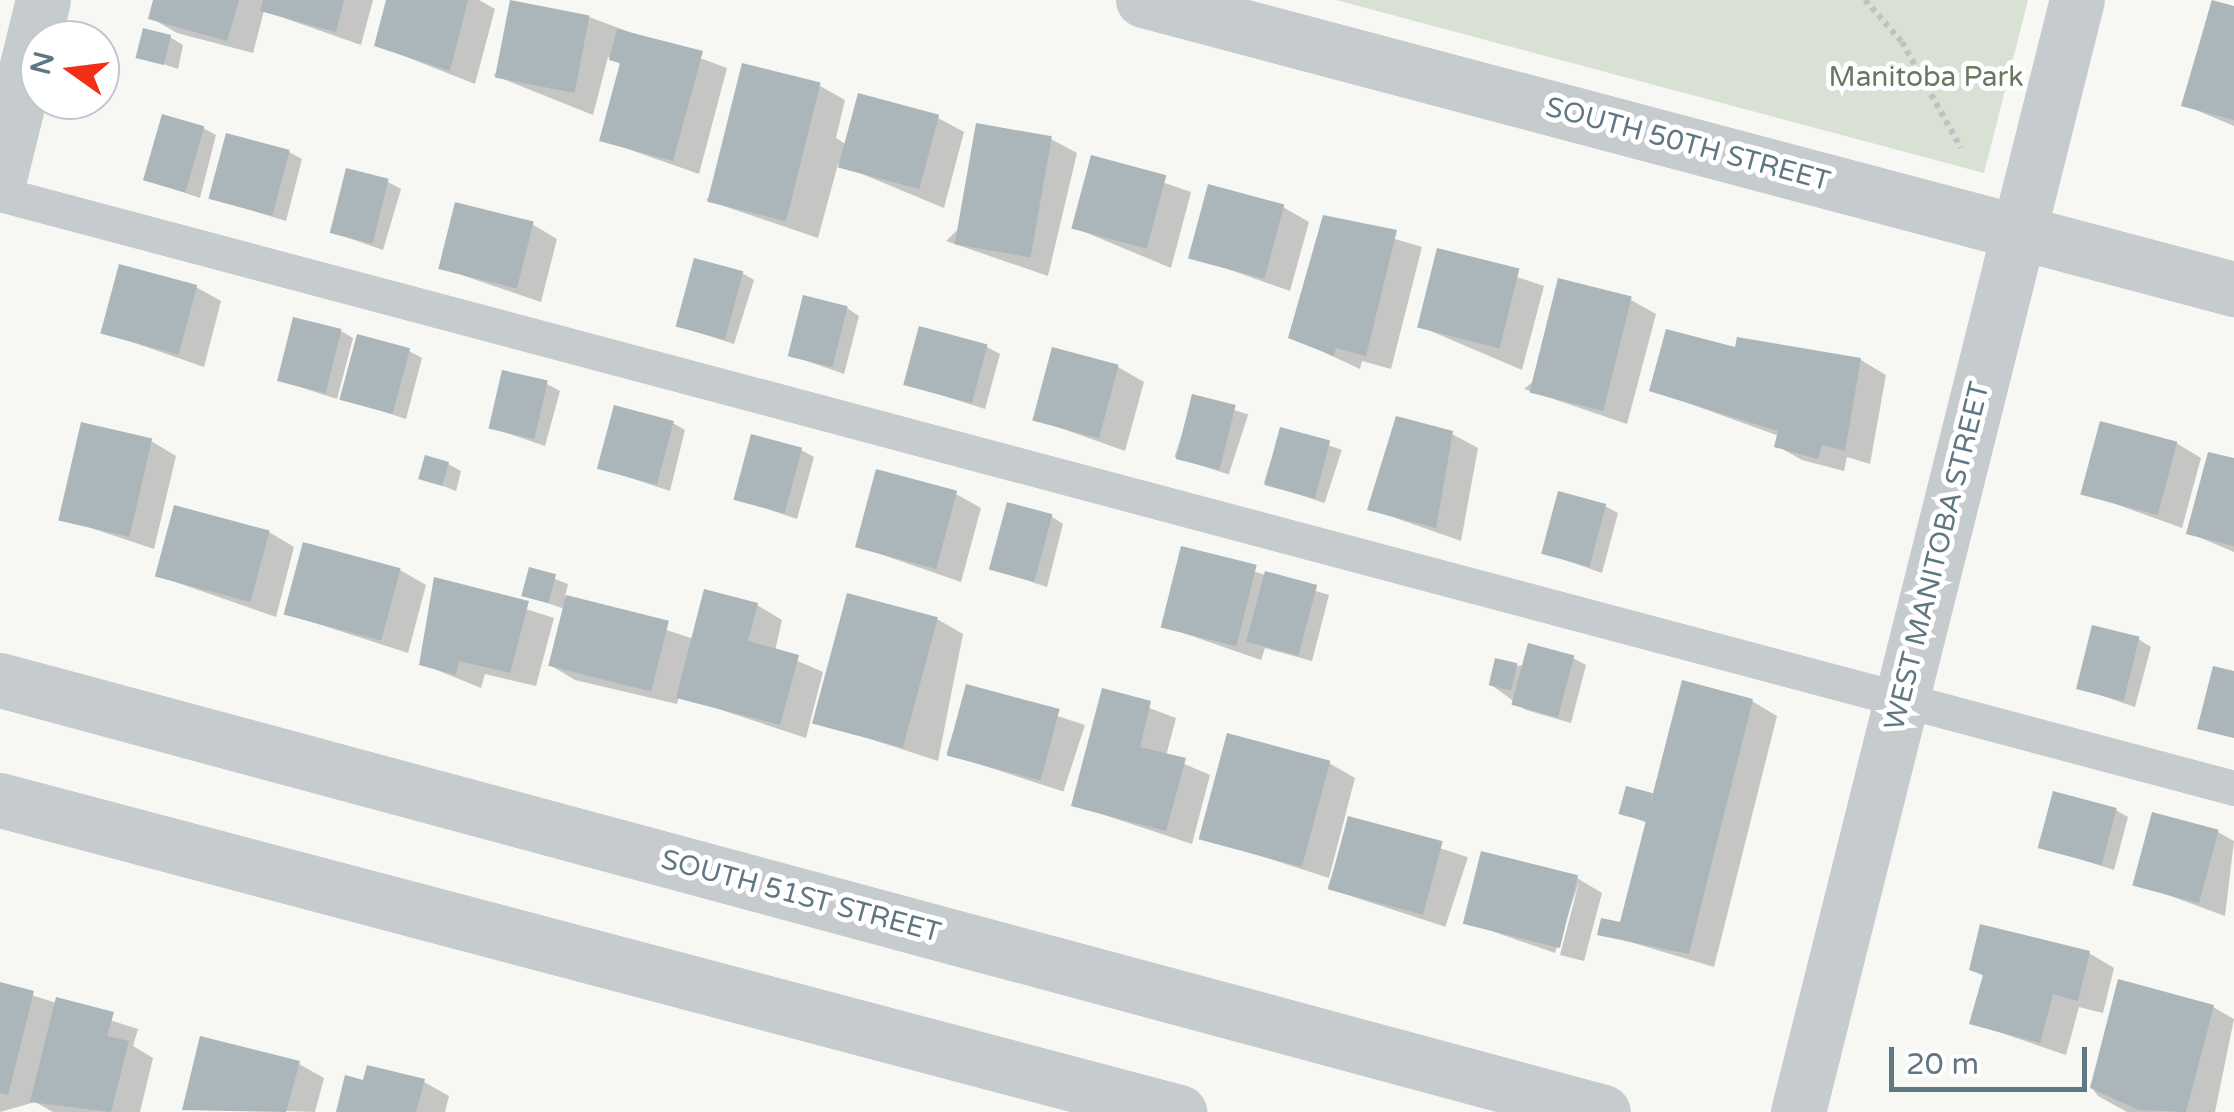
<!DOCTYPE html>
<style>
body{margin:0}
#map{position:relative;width:2234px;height:1112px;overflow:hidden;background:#f7f7f4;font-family:"Varela Round",sans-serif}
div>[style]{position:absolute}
.green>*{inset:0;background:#d9e0d4}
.shadow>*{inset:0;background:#0003;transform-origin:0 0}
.building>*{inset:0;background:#aab6ba;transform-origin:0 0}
.path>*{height:6px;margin-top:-3px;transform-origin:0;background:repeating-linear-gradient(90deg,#bfc2c4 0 5px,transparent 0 10px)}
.service>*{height:35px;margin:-17.5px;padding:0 17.5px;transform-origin:17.5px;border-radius:17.5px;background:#c6cbce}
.minor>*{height:55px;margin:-27.5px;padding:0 27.5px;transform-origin:27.5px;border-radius:27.5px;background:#c6cbce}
.tertiary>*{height:55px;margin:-27.5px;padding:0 27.5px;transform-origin:27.5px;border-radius:27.5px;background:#c6cbce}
span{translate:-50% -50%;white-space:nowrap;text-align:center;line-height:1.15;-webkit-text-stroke:10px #fff;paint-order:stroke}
.park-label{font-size:28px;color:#67795f}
.street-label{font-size:28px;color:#5f7782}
.north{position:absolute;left:20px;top:20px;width:100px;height:100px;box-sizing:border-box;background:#fff;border:2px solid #bfc9cd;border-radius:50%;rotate:284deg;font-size:28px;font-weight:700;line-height:40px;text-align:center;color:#5f7782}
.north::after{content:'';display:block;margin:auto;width:35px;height:45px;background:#f32f17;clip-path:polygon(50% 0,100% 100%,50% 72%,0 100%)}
.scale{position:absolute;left:1889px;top:1047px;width:198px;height:45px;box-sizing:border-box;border:5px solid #5f7782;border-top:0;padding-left:12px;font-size:30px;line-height:35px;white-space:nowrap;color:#5f7782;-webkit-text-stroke:8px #fff;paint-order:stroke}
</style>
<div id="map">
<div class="green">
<i style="clip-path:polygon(1336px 0,2028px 0,1984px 173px)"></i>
</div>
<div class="shadow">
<i style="clip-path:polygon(156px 0,373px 0,361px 45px,264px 11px,253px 53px,177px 33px,151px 18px)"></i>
<i style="clip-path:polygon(388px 0,479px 0,495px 9px,475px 84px,376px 45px)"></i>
<i style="clip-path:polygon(2211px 2px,2234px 7px,2234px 126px,2184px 105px)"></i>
<i style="clip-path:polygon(589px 17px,727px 68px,699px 174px,602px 140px,622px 65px,608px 57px,593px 115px,493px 75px)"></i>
<i style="clip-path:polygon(170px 37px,183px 45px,178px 69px,139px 56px)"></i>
<i style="clip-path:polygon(820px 86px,845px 100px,836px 138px,847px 145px,938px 118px,964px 132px,944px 208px,838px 164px,818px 238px,706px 200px)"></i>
<i style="clip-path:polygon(203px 128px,216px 135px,200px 198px,147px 180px)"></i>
<i style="clip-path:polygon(1051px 139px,1077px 153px,1048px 276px,946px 241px)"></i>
<i style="clip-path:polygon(289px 152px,302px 159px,286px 221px,211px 198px)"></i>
<i style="clip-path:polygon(1093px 158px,1191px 192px,1171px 268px,1075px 228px)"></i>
<i style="clip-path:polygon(388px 182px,401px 189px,383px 250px,331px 232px)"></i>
<i style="clip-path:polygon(1283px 207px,1309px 222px,1290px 291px,1191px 256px)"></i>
<i style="clip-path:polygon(1325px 218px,1422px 247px,1391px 369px,1362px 361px,1360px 369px,1291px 337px)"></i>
<i style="clip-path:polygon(532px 224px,557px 239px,541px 302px,441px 268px)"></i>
<i style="clip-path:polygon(1439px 251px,1544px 286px,1522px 370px,1419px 326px)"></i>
<i style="clip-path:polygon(742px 273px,754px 280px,734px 344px,678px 326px)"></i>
<i style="clip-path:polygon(196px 287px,221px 301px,204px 367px,103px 332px)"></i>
<i style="clip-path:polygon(1631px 300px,1656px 314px,1627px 424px,1524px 389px)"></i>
<i style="clip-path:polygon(847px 308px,859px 316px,844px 374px,790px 355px)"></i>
<i style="clip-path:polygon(341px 331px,353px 338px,337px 399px,278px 380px)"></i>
<i style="clip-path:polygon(987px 347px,1000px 354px,985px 409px,906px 384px)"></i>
<i style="clip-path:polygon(1736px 350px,1861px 360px,1886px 375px,1870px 464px,1847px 457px,1844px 471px,1802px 460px,1777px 446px,1779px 436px,1652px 390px)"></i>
<i style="clip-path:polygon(409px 351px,422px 358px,406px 419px,344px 399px)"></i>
<i style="clip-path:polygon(1118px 367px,1144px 382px,1125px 451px,1035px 419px)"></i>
<i style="clip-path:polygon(547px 384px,560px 391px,545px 446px,489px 427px)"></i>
<i style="left:1194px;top:397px;width:57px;height:63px;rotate:18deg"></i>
<i style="clip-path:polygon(673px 423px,685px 430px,670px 491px,600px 468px)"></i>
<i style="left:1281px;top:430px;width:64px;height:56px;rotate:18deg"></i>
<i style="clip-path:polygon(1452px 434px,1478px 448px,1461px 541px,1370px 509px)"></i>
<i style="clip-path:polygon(151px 441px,176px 456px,154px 549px,61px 518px)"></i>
<i style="clip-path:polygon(2176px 443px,2201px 458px,2182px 528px,2085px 493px)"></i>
<i style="clip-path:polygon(801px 450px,814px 457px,797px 519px,737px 499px)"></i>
<i style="clip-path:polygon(2234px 461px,2234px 552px,2189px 533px)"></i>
<i style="clip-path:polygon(448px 464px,461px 471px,456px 491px,422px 478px)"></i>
<i style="clip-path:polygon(956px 494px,981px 508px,961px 582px,857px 546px)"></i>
<i style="clip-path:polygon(1605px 506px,1618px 513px,1602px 573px,1545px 553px)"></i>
<i style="clip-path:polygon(1051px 516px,1063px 524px,1047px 587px,992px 569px)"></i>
<i style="clip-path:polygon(269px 532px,294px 547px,276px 617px,158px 576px)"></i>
<i style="clip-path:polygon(1183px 549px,1329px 595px,1312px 661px,1265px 648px,1261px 660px,1163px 626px)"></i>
<i style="clip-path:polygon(400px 570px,426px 585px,408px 653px,287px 614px)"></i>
<i style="clip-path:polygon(531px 570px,568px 584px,565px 597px,694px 639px,757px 605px,782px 620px,775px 651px,823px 672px,806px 738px,679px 696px,677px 704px,575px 680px,550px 665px,565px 609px,524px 595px)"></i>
<i style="clip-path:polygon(436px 580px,554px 618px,536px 686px,485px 674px,481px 688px,422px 664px)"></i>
<i style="clip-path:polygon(937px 619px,963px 634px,938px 761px,815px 721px)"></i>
<i style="clip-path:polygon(2138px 639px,2151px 647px,2135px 707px,2079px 688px)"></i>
<i style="clip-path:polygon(1573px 658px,1586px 665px,1571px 723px,1526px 710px,1490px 684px,1516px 666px)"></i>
<i style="left:968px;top:687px;width:123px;height:70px;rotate:18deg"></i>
<i style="clip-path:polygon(1104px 691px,1176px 718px,1166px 756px,1210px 775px,1192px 844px,1074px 805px)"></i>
<i style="clip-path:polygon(1752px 701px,1777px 716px,1714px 967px,1600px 933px,1625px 926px,1650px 824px,1622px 813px,1656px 798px)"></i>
<i style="clip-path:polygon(1329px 763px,1355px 778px,1329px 878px,1201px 837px)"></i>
<i style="clip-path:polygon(2116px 810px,2128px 817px,2114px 870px,2042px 847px)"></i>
<i style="left:1350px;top:819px;width:124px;height:73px;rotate:18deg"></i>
<i style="clip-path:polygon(2218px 832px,2234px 841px,2225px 916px,2135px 883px)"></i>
<i style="clip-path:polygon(1577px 878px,1602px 893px,1584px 961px,1560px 955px,1579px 882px,1555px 953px,1466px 922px)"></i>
<i style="clip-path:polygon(2089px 953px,2114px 968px,2103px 1013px,2079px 1007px,2066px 1055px,1972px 1023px,1985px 977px,1972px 969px)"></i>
<i style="clip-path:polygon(0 985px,138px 1029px,133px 1046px,153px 1058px,140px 1112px,53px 1112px,35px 1102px,0 1112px)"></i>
<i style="clip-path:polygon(2213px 1007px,2234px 1019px,2215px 1112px,2127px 1112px,2098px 1096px,2092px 1088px)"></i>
<i style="clip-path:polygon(299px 1064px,324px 1078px,315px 1112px,185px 1108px)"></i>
<i style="clip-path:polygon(424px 1082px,449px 1096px,445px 1112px,338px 1112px,364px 1083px)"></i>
</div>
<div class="building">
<i style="clip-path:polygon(153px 0,239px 0,227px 41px,148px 19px)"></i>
<i style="clip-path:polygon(263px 0,344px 0,336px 32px,260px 11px)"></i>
<i style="clip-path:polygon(386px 0,468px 0,450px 71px,374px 46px)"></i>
<i style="left:510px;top:0;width:81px;height:79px;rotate:11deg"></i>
<i style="clip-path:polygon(2212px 0,2234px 6px,2234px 120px,2181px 106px)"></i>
<i style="left:143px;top:28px;width:29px;height:31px;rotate:14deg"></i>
<i style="clip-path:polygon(617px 29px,703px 51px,673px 161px,599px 141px,620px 63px,609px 60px)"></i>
<i style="left:742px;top:63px;width:81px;height:143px;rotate:14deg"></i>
<i style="left:858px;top:93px;width:84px;height:77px;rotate:15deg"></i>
<i style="left:162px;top:114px;width:44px;height:69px;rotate:16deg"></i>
<i style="left:976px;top:123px;width:77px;height:123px;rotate:10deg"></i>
<i style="left:226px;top:133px;width:66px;height:68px;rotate:15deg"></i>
<i style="left:1091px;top:155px;width:78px;height:76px;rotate:15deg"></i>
<i style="left:346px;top:168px;width:44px;height:67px;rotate:14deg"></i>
<i style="left:1208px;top:184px;width:79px;height:77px;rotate:15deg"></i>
<i style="left:455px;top:202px;width:81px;height:69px;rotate:14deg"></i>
<i style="clip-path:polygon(1323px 215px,1397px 230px,1366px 356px,1336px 348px,1334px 356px,1288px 338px)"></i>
<i style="left:1437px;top:248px;width:85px;height:82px;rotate:14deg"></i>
<i style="left:694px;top:258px;width:51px;height:71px;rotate:15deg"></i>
<i style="left:119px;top:264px;width:81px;height:72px;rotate:15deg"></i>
<i style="left:1558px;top:278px;width:76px;height:118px;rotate:14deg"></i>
<i style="left:803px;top:295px;width:46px;height:63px;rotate:14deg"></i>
<i style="left:293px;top:317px;width:50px;height:66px;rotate:14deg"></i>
<i style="left:919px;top:326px;width:71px;height:61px;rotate:15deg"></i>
<i style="clip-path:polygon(1666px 329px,1735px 347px,1737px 337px,1861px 358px,1845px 451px,1822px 445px,1818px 459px,1774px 447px,1778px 431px,1649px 391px)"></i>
<i style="left:357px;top:334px;width:55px;height:68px;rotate:15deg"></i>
<i style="left:1052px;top:347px;width:69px;height:76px;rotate:15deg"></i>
<i style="left:502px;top:370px;width:47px;height:60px;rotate:13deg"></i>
<i style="left:1192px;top:394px;width:45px;height:67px;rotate:14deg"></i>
<i style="left:614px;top:405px;width:62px;height:66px;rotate:15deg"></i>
<i style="clip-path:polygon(1396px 416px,1453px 431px,1436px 528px,1367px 510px)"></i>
<i style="left:2100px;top:421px;width:80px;height:76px;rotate:15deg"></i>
<i style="left:81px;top:422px;width:73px;height:101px;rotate:13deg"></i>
<i style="left:1280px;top:427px;width:52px;height:60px;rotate:15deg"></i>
<i style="left:751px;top:434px;width:53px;height:68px;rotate:15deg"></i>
<i style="clip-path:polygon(2208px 452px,2234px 458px,2234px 546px,2186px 534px)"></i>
<i style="left:425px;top:455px;width:25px;height:25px;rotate:16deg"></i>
<i style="left:876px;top:469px;width:84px;height:81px;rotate:15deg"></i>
<i style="left:1558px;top:491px;width:50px;height:65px;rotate:15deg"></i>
<i style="left:1007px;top:502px;width:47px;height:70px;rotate:15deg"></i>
<i style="left:174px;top:505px;width:99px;height:74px;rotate:15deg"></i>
<i style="left:303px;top:542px;width:101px;height:75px;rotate:15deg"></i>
<i style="left:1181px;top:546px;width:78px;height:84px;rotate:14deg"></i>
<i style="left:529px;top:567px;width:28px;height:30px;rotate:15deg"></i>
<i style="left:1265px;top:571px;width:54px;height:73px;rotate:15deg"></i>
<i style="clip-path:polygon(434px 577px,529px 601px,510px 673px,459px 661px,456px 675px,419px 665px)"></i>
<i style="clip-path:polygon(704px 589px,758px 603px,748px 641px,799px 655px,780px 725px,676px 698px)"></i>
<i style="left:847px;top:593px;width:94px;height:135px;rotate:15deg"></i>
<i style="left:566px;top:595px;width:106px;height:73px;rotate:14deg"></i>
<i style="left:2092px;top:625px;width:49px;height:66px;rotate:14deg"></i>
<i style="left:1528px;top:643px;width:48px;height:64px;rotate:15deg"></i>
<i style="left:1495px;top:658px;width:23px;height:28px;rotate:13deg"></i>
<i style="clip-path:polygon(2213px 666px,2234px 671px,2234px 738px,2197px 729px)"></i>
<i style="clip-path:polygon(1682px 680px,1753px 699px,1689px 954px,1597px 935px,1601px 918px,1620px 922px)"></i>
<i style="left:966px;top:684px;width:97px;height:74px;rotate:15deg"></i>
<i style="clip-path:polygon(1102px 688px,1151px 701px,1140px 747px,1186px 758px,1166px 831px,1071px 806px)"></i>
<i style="left:1227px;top:733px;width:107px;height:110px;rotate:15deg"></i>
<i style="left:1626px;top:786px;width:28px;height:29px;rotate:15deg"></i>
<i style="left:2053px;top:791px;width:66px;height:59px;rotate:15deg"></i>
<i style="left:2152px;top:812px;width:69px;height:76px;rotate:15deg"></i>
<i style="left:1348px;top:816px;width:98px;height:76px;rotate:15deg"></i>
<i style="left:1481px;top:851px;width:100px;height:75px;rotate:14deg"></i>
<i style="clip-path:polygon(1980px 924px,2090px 951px,2078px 1001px,2053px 994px,2040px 1043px,1969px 1024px,1983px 975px,1969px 970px)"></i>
<i style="clip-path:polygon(2118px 979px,2214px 1005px,2186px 1112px,2139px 1110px,2090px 1088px)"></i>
<i style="clip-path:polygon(0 982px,34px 991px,8px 1095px,0 1093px)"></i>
<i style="clip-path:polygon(56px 997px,114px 1012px,107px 1036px,129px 1041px,111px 1112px,30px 1102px)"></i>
<i style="clip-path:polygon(200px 1036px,300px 1061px,286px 1112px,182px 1110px)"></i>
<i style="clip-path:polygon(367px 1065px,425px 1079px,416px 1112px,336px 1112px,345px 1075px,363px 1080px)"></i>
</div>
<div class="path">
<i style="left:1865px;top:0;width:56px;rotate:48.6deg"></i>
<i style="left:1902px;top:42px;width:121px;rotate:60.9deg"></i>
</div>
<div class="service">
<i style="left:0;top:194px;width:2312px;rotate:14.89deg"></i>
</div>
<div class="minor">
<i style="left:1143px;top:0;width:1129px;rotate:14.84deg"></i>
<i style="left:0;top:175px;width:180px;rotate:-76.2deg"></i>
<i style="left:1798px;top:1112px;width:1146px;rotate:-75.92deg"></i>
</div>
<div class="tertiary">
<i style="left:0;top:680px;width:1660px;rotate:15.08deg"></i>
<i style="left:0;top:800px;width:1220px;rotate:14.82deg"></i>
</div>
<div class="park-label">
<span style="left:1926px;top:77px">Manitoba Park</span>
</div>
<div class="street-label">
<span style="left:1688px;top:144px;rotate:15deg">SOUTH 50TH STREET</span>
<span style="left:1937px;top:556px;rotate:-76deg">WEST MANITOBA STREET</span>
<span style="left:801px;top:896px;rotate:15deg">SOUTH 51ST STREET</span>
</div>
<div class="north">N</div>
<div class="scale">20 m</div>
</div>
